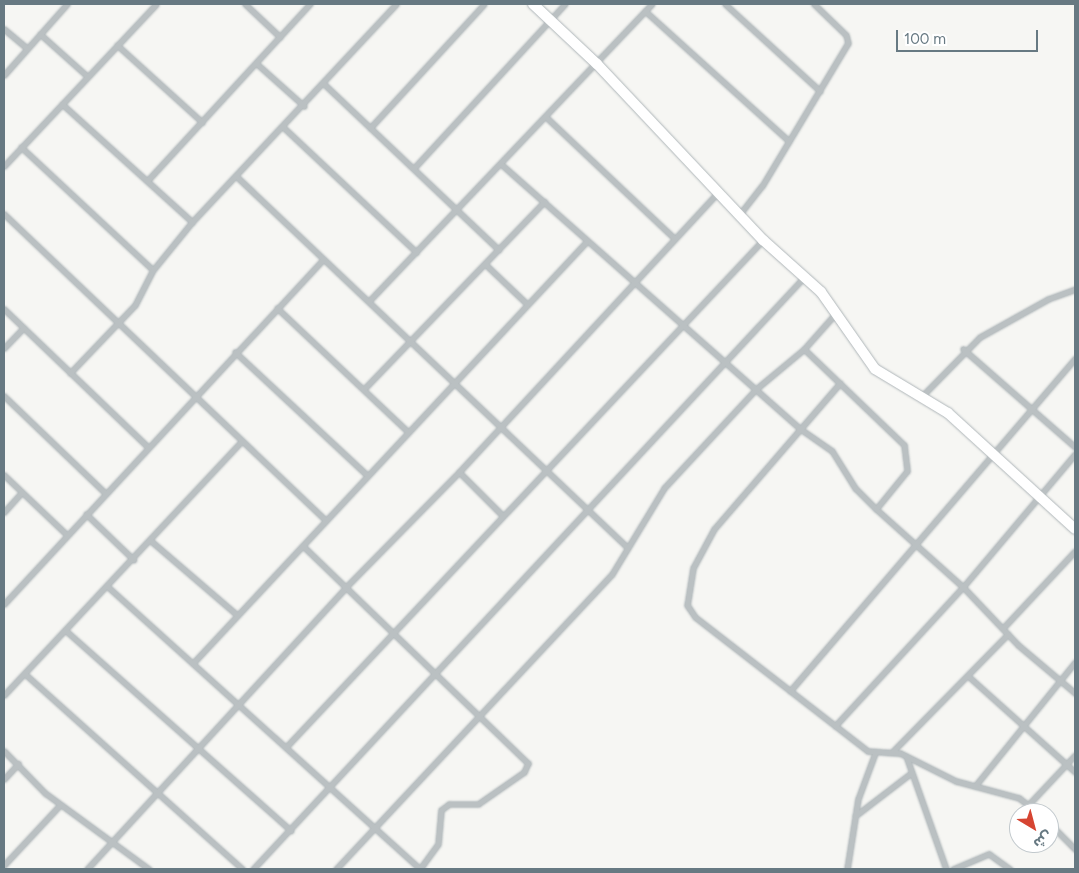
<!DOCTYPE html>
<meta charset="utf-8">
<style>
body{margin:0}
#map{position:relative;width:1079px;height:873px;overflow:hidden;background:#f6f6f3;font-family:Figtree,"Noto Sans Arabic",sans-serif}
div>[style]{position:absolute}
.roads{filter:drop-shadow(0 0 1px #afb6b9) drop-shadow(0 0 1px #afb6b9)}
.street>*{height:5px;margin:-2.5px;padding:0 2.5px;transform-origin:2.5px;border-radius:2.5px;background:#bac0c2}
.secondary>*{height:10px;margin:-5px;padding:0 5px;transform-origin:5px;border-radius:5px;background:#fff}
span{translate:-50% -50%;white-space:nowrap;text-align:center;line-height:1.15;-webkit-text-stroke:5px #fff;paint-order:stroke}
.frame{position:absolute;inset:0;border:5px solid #677982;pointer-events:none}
.north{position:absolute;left:1009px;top:803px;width:50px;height:50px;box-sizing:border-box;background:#fff;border:1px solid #c2c9cd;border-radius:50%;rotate:143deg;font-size:14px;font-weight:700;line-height:20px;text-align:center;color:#677982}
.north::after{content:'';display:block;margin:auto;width:18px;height:22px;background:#d64532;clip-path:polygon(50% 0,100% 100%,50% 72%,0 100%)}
.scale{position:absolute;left:896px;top:30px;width:142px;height:22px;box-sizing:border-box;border:2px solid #677982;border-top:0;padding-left:6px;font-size:15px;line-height:18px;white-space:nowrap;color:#677982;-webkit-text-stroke:4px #fff;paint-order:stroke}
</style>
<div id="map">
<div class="roads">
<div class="street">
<i style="left:245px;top:4px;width:48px;rotate:43.3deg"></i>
<i style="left:725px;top:4px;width:129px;rotate:42.5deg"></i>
<i style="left:645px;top:11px;width:194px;rotate:42.1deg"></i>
<i style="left:4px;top:29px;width:30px;rotate:40deg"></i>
<i style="left:40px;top:34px;width:63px;rotate:41.8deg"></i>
<i style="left:117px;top:45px;width:115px;rotate:42.2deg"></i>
<i style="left:257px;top:64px;width:63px;rotate:41.8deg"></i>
<i style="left:4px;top:75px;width:95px;rotate:-48.4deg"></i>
<i style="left:324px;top:84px;width:241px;rotate:43.5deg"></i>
<i style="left:62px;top:104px;width:176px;rotate:42.2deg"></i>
<i style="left:547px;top:118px;width:175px;rotate:43.4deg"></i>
<i style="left:283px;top:127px;width:183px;rotate:43.2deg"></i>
<i style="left:370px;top:128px;width:168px;rotate:-47.4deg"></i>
<i style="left:21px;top:147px;width:180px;rotate:43deg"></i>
<i style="left:502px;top:165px;width:397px;rotate:41.5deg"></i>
<i style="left:799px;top:428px;width:40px;rotate:34.9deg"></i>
<i style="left:832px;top:451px;width:44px;rotate:58.1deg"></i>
<i style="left:855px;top:488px;width:30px;rotate:45deg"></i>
<i style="left:876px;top:509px;width:117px;rotate:41.9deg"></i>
<i style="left:963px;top:587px;width:80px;rotate:46.5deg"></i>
<i style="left:1018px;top:645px;width:75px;rotate:40.1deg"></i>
<i style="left:4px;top:166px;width:222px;rotate:-46.8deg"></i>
<i style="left:414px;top:168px;width:223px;rotate:-47.4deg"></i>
<i style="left:236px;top:176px;width:540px;rotate:43.5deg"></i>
<i style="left:147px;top:181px;width:241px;rotate:-47.4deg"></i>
<i style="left:4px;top:214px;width:443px;rotate:43.6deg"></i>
<i style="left:739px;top:215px;width:37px;rotate:-52deg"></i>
<i style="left:762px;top:186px;width:167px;rotate:-59deg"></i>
<i style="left:848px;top:43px;width:8px;rotate:-104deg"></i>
<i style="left:846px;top:35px;width:45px;rotate:-135.9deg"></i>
<i style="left:485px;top:264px;width:58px;rotate:43.6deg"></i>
<i style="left:369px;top:301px;width:410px;rotate:-46.4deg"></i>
<i style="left:277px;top:308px;width:179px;rotate:43.4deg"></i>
<i style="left:4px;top:309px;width:197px;rotate:43.8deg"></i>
<i style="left:4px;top:348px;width:28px;rotate:-46deg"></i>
<i style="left:804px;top:349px;width:139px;rotate:43.8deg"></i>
<i style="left:904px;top:445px;width:26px;rotate:83deg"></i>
<i style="left:907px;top:471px;width:49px;rotate:129.2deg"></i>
<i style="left:963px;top:349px;width:149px;rotate:41.2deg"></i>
<i style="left:235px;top:352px;width:179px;rotate:43deg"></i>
<i style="left:70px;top:373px;width:94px;rotate:-46.3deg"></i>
<i style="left:135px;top:305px;width:39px;rotate:-63deg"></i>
<i style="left:153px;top:270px;width:62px;rotate:-50.9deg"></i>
<i style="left:192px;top:222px;width:299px;rotate:-46.9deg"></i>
<i style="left:840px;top:383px;width:193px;rotate:130.8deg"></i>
<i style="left:714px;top:529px;width:44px;rotate:118.3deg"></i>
<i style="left:693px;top:568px;width:37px;rotate:99deg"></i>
<i style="left:687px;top:605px;width:14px;rotate:56deg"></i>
<i style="left:695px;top:617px;width:219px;rotate:37.8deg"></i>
<i style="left:868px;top:751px;width:32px;rotate:4deg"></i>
<i style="left:900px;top:753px;width:63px;rotate:26.6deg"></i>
<i style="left:956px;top:781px;width:65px;rotate:15.1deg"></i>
<i style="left:1019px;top:798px;width:24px;rotate:38deg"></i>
<i style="left:364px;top:389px;width:260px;rotate:-46.1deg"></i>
<i style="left:4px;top:396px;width:139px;rotate:43.8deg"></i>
<i style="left:921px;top:397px;width:84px;rotate:-45.5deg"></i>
<i style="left:980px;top:337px;width:78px;rotate:-29.2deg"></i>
<i style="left:1048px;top:299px;width:29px;rotate:-20deg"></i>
<i style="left:459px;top:472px;width:61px;rotate:45deg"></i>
<i style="left:4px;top:475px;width:87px;rotate:43.6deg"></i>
<i style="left:4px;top:512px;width:25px;rotate:-48deg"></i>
<i style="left:86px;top:514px;width:66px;rotate:43.8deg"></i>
<i style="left:151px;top:541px;width:112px;rotate:40.7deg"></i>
<i style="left:303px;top:546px;width:313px;rotate:44deg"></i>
<i style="left:528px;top:763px;width:10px;rotate:114deg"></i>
<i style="left:524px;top:772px;width:56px;rotate:145.2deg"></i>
<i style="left:478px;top:804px;width:29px;rotate:180deg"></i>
<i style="left:449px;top:804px;width:10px;rotate:143deg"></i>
<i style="left:441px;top:810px;width:34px;rotate:95deg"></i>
<i style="left:438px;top:844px;width:31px;rotate:126deg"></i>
<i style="left:108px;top:587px;width:421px;rotate:42.1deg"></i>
<i style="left:4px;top:604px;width:469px;rotate:-47.2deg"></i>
<i style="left:1003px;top:628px;width:105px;rotate:-46.9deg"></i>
<i style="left:65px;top:630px;width:302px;rotate:41.6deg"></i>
<i style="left:194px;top:662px;width:576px;rotate:-46.97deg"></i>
<i style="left:25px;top:674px;width:292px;rotate:41.9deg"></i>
<i style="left:968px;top:676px;width:144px;rotate:41.9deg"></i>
<i style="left:790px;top:691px;width:438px;rotate:-49.4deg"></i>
<i style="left:4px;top:695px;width:345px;rotate:-46.9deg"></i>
<i style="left:835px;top:726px;width:189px;rotate:-47.4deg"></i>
<i style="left:963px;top:587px;width:174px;rotate:-49.9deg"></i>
<i style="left:287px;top:746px;width:695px;rotate:-46.75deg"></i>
<i style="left:4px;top:751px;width:59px;rotate:45.7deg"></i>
<i style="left:45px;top:793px;width:129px;rotate:36.2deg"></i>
<i style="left:893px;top:751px;width:164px;rotate:-45.5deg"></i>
<i style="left:906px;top:756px;width:120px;rotate:70.5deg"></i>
<i style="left:4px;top:779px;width:21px;rotate:-47deg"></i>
<i style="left:975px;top:786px;width:159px;rotate:-51.1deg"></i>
<i style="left:1029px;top:804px;width:67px;rotate:-46.8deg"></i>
<i style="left:855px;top:816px;width:71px;rotate:-37.5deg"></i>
<i style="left:1049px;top:823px;width:37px;rotate:45deg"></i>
<i style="left:4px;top:865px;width:82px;rotate:-47deg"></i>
<i style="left:87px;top:869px;width:381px;rotate:-47.4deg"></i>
<i style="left:345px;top:588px;width:163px;rotate:-45.5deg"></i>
<i style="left:459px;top:472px;width:383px;rotate:-47.2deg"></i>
<i style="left:253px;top:869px;width:809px;rotate:-47.05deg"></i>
<i style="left:336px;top:869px;width:404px;rotate:-46.9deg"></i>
<i style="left:612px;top:574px;width:100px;rotate:-58.8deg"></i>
<i style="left:664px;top:488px;width:135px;rotate:-47.1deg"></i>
<i style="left:756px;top:389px;width:62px;rotate:-39.8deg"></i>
<i style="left:804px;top:349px;width:48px;rotate:-48.4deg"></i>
<i style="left:847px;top:869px;width:71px;rotate:-81.1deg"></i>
<i style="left:858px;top:799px;width:49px;rotate:-69.7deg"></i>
<i style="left:953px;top:869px;width:39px;rotate:-23deg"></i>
<i style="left:989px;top:854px;width:26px;rotate:36deg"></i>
</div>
<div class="secondary">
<i style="left:533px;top:4px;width:88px;rotate:43.2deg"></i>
<i style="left:597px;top:64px;width:242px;rotate:46.7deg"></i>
<i style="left:763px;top:240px;width:78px;rotate:41.9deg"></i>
<i style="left:821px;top:292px;width:94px;rotate:55deg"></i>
<i style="left:875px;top:369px;width:85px;rotate:31.1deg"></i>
<i style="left:948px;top:413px;width:172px;rotate:42.4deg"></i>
</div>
</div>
<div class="frame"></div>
<div class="north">ش</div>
<div class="scale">100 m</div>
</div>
